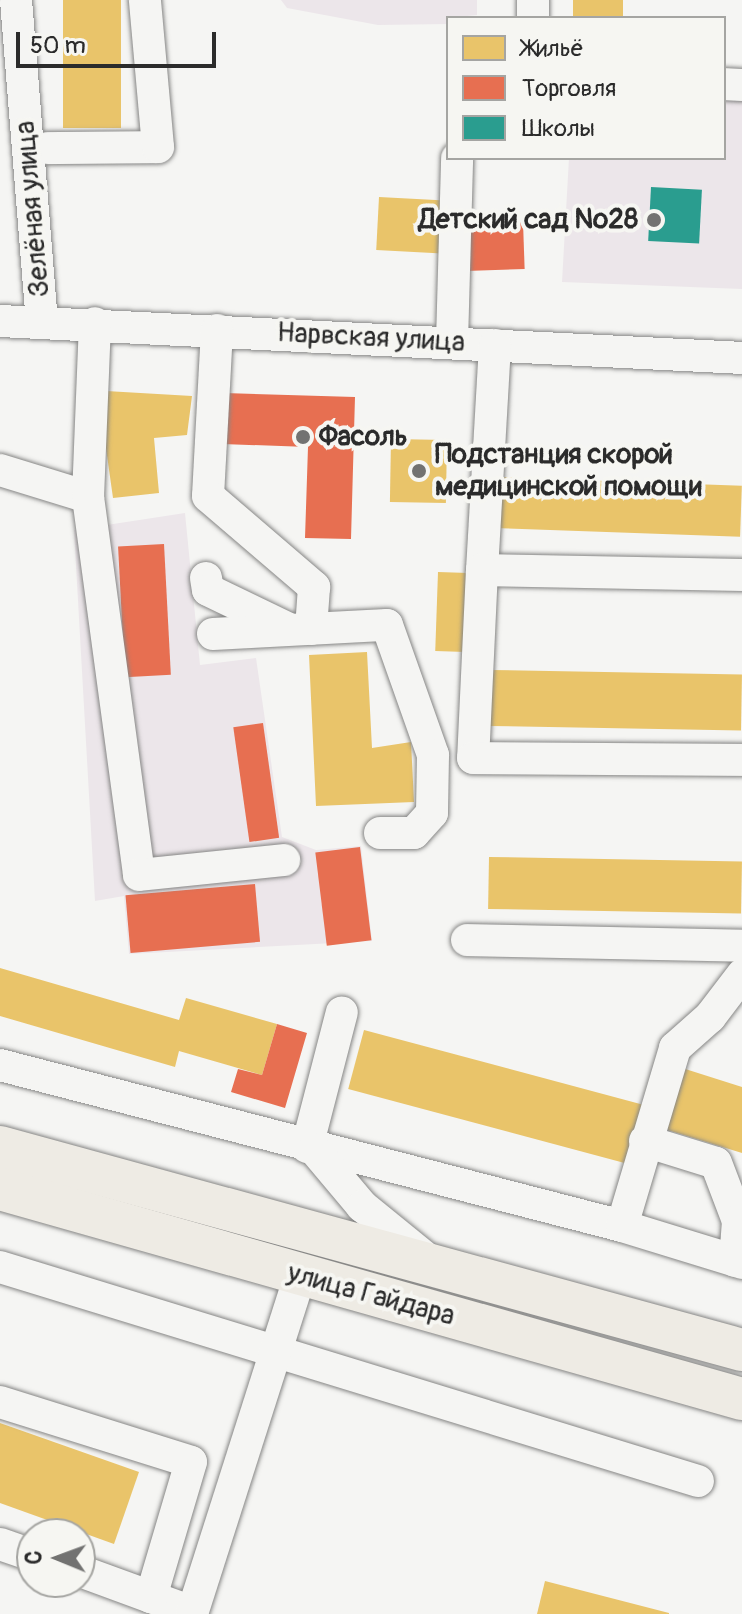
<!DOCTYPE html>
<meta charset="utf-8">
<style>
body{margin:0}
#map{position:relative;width:742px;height:1614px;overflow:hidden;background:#f5f5f3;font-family:Pangolin,sans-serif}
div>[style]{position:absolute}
.built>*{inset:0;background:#ece6ea}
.homes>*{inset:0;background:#e9c46a;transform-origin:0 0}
.shops>*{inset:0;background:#e76f51;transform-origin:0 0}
.schools>*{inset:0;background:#2a9d8f;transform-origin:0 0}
.roads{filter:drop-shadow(0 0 2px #868685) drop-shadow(0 0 2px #868685)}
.minor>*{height:32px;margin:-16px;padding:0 16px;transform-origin:16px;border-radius:16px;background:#f5f5f3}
.major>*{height:42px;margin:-21px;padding:0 21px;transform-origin:21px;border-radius:21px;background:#eeebe4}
.dots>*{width:22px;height:22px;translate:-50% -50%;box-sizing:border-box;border:4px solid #f6f6f2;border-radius:50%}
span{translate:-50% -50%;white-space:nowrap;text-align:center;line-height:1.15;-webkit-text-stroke:8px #f6f6f2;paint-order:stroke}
.street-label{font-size:28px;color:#2b2b2b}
.poi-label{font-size:28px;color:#2b2b2b;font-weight:700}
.right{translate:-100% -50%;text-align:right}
.left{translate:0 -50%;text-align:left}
.legend{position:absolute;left:446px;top:16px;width:280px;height:144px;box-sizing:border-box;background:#f6f6f2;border:2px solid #a5a5a2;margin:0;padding:10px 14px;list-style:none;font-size:24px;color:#2b2b2b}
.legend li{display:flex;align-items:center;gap:16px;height:40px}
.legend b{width:40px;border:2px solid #a5a5a2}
.north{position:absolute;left:16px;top:1518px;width:80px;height:80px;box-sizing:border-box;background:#f6f6f2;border:2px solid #a5a5a2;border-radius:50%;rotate:271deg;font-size:22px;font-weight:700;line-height:32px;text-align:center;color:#2b2b2b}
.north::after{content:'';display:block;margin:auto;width:28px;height:36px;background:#727271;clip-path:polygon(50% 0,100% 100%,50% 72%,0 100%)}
.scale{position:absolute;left:16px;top:32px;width:200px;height:36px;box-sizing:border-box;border:4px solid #2b2b2b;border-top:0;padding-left:10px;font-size:24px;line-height:28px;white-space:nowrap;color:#2b2b2b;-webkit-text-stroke:6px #f6f6f2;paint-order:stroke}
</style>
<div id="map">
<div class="built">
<i style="clip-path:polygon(281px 0,477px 0,477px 15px,448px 18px,448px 24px,378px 25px,287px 8px)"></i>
<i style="clip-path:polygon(724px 97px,742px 97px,742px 289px,562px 282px,569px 158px,724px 158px)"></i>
<i style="clip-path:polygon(185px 513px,200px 665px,256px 658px,282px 837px,316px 850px,361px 846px,372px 941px,129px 954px,124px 896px,95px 901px,74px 530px)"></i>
</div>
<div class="homes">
<i style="left:63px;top:0;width:58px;height:128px"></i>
<i style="left:573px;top:0;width:50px;height:18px"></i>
<i style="left:379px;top:197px;width:66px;height:53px;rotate:3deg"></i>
<i style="clip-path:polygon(106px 391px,192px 396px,187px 435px,154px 438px,159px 493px,113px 498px,104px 434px)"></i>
<i style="left:391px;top:439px;width:56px;height:63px;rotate:1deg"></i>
<i style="left:493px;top:477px;width:249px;height:51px;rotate:2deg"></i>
<i style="left:438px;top:572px;width:38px;height:79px;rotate:2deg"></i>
<i style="clip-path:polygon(367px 652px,372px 748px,411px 742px,414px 802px,316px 806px,309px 655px)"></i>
<i style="left:490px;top:670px;width:252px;height:56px;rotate:1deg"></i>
<i style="left:489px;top:857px;width:253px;height:52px;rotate:1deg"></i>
<i style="clip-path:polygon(0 968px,179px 1020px,186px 998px,277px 1024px,262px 1075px,179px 1051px,175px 1067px,0 1016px)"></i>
<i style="left:364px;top:1030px;width:288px;height:61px;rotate:15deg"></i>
<i style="clip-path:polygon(679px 1067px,742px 1087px,742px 1153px,661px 1128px)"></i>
<i style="clip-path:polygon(0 1423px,139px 1472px,114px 1544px,0 1503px)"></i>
<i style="clip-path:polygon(545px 1581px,669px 1613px,669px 1614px,537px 1614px)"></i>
</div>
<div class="shops">
<i style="left:523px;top:222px;width:47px;height:59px;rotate:88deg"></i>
<i style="clip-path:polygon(224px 393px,355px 397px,351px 539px,305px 538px,308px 447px,222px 444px)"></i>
<i style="left:164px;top:544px;width:131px;height:46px;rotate:87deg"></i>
<i style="left:263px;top:723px;width:116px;height:30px;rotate:82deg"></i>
<i style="left:360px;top:847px;width:94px;height:45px;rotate:83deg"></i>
<i style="left:255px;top:884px;width:58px;height:130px;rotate:85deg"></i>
<i style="clip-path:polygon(277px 1024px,307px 1033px,285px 1108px,231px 1092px,238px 1069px,262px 1075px)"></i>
</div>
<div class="schools">
<i style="left:651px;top:187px;width:51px;height:54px;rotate:3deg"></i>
</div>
<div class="roads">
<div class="minor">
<i style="left:16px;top:0;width:323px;rotate:85.4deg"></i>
<i style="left:533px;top:18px;width:18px;rotate:-90deg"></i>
<i style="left:724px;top:84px;width:18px;rotate:3deg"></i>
<i style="left:48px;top:148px;width:110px;rotate:-0.5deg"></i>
<i style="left:158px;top:147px;width:148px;rotate:-95.1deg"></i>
<i style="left:0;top:321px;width:743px;rotate:2.85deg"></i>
<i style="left:217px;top:330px;width:166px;rotate:93.1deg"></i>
<i style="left:208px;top:496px;width:140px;rotate:40.6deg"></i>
<i style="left:314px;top:587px;width:42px;rotate:94.1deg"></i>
<i style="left:452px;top:342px;width:184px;rotate:-88.4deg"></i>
<i style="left:495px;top:345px;width:225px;rotate:93.3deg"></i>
<i style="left:482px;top:570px;width:260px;rotate:1.1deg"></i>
<i style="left:0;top:470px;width:92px;rotate:17.1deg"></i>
<i style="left:88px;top:497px;width:381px;rotate:82.3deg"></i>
<i style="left:139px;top:875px;width:146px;rotate:-5.9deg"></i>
<i style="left:88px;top:497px;width:174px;rotate:-87.7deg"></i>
<i style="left:482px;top:570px;width:188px;rotate:92.7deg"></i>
<i style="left:473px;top:758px;width:269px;rotate:0.4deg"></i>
<i style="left:206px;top:578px;width:12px;rotate:81deg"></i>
<i style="left:208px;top:590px;width:88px;rotate:25.7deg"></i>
<i style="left:213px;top:634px;width:174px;rotate:-3deg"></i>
<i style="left:387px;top:625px;width:138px;rotate:70.5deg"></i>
<i style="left:433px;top:755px;width:58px;rotate:91deg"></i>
<i style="left:432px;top:813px;width:27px;rotate:132deg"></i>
<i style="left:414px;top:833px;width:34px;rotate:180deg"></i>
<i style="left:467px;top:940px;width:275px;rotate:1.2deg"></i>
<i style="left:0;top:1065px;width:642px;rotate:14.51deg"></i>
<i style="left:622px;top:1226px;width:126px;rotate:17.1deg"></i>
<i style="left:645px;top:1141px;width:74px;rotate:17.2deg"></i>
<i style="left:716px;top:1163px;width:62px;rotate:69.2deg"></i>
<i style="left:738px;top:1221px;width:40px;rotate:94.3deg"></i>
<i style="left:307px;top:1147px;width:139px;rotate:-75.5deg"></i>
<i style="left:314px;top:1149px;width:75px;rotate:49.9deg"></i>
<i style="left:362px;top:1206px;width:82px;rotate:39.1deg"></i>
<i style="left:622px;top:1226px;width:186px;rotate:-73.4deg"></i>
<i style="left:675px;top:1048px;width:47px;rotate:-41.5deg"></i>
<i style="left:710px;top:1017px;width:53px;rotate:-52.7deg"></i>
<i style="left:0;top:1267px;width:730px;rotate:17.05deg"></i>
<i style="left:0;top:1402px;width:200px;rotate:17.4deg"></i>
<i style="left:191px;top:1462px;width:141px;rotate:106.5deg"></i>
<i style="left:151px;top:1597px;width:44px;rotate:20.1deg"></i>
<i style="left:0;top:1544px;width:34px;rotate:19deg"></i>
<i style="left:80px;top:1571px;width:76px;rotate:20.1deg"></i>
<i style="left:192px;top:1614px;width:355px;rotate:-72.3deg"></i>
</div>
<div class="major">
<i style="left:0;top:1147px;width:769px;rotate:15.3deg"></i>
<i style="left:0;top:1189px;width:771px;rotate:15.8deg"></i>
</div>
</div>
<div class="dots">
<i style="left:654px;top:220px;background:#727271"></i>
<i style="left:303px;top:437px;background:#727271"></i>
<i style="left:419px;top:471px;background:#727271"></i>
</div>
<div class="street-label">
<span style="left:33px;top:209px;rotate:-95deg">Зелёная улица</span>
<span style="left:371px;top:338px;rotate:3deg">Нарвская улица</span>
<span style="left:371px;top:1295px;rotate:15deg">улица Гайдара</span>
</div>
<div class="poi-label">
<span class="right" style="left:638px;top:220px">Детский сад №28</span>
<span class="left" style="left:319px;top:437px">Фасоль</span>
<span class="left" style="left:435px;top:471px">Подстанция скорой<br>медицинской помощи</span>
</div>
<ul class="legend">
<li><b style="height:22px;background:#e9c46a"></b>Жильё</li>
<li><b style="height:22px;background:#e76f51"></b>Торговля</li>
<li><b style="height:22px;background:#2a9d8f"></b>Школы</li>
</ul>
<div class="north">С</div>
<div class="scale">50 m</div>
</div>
